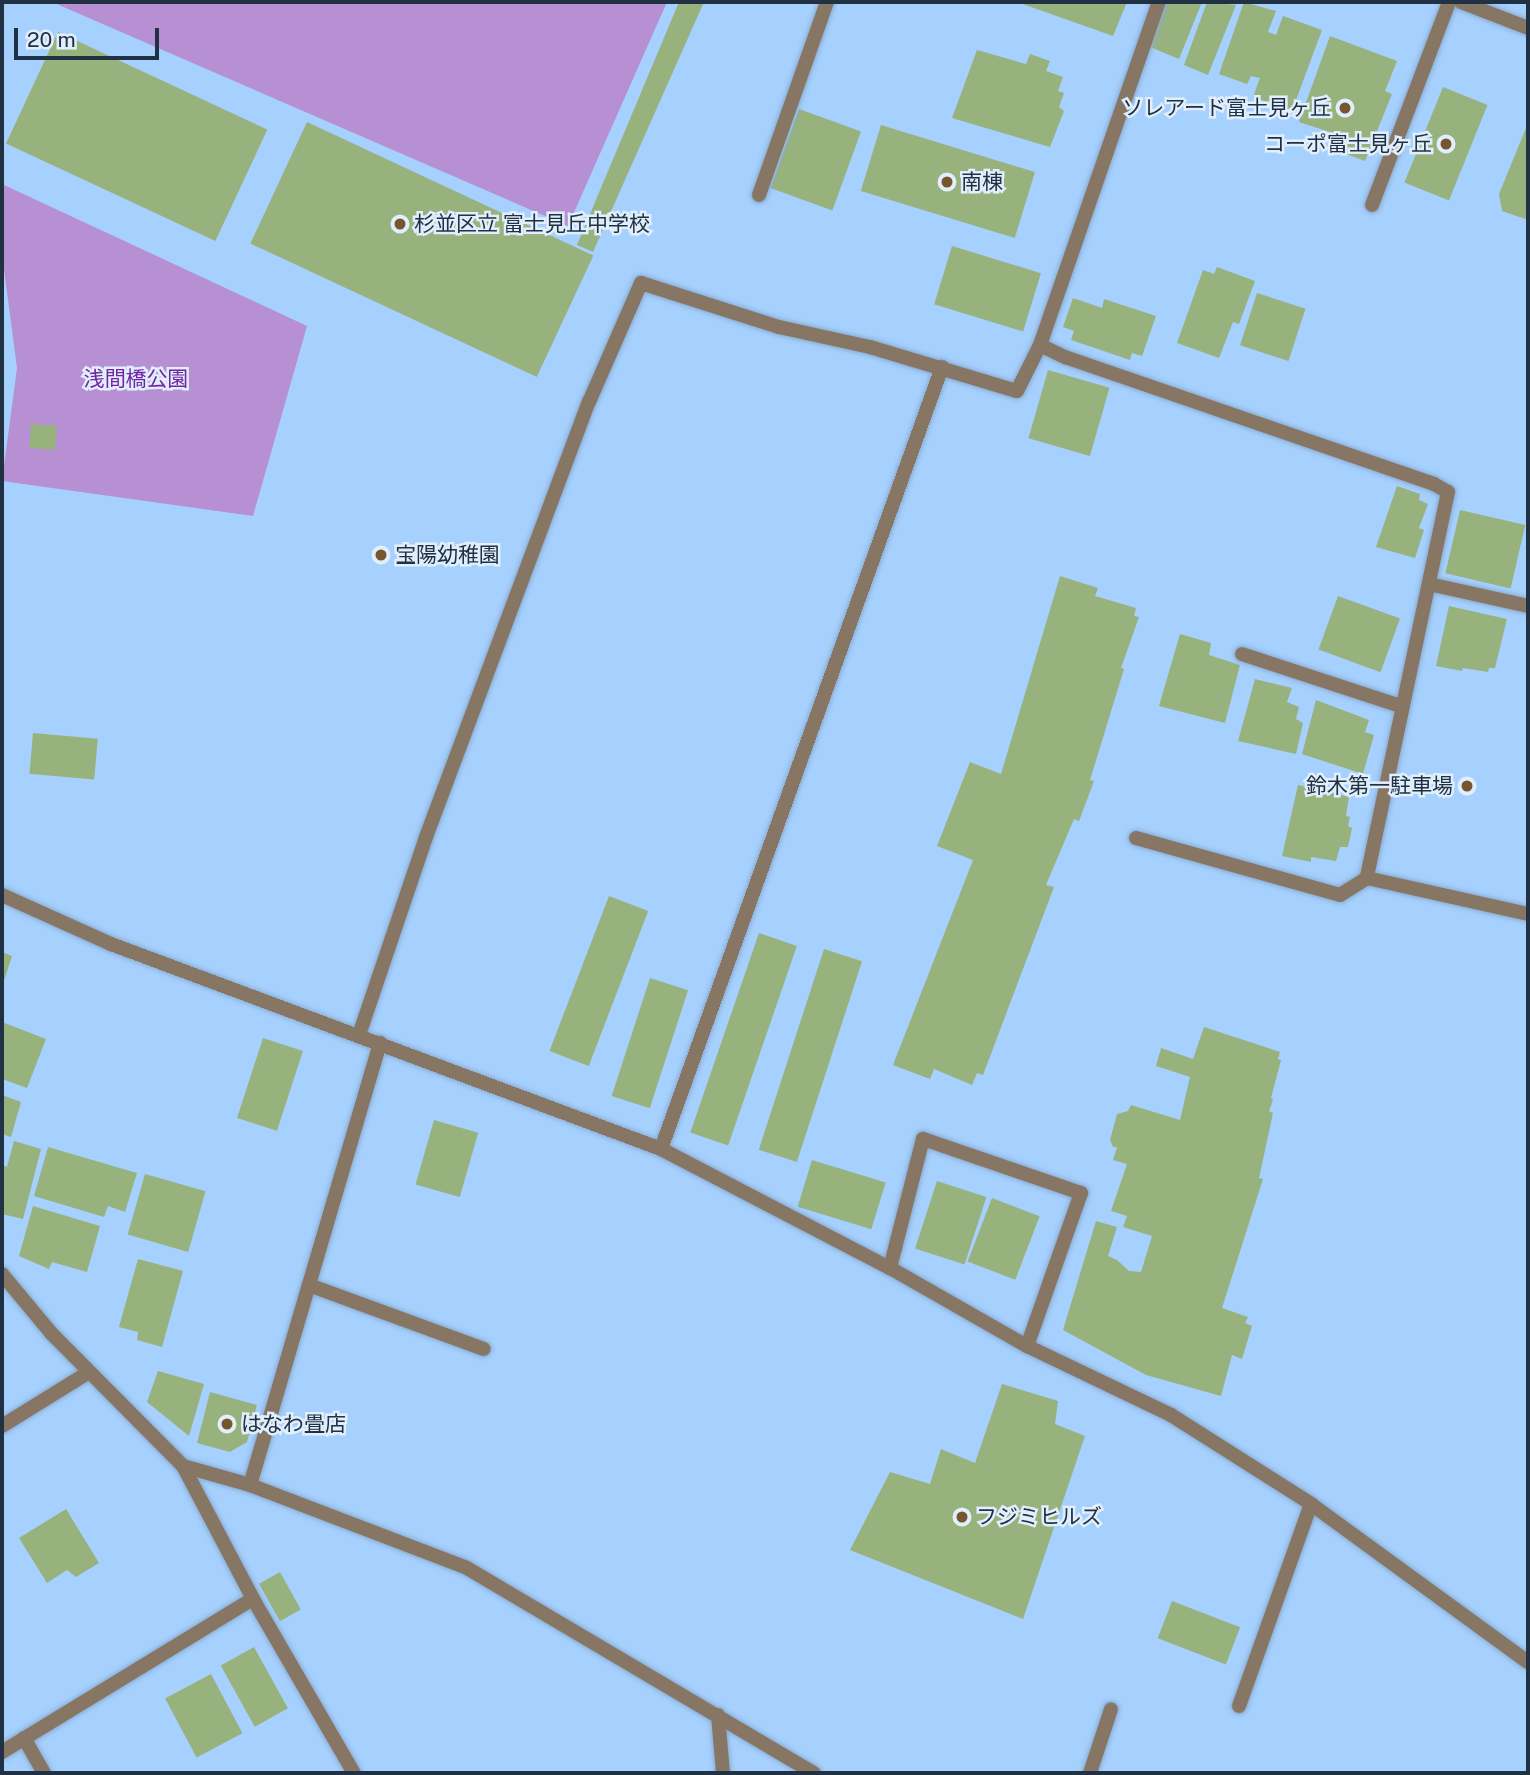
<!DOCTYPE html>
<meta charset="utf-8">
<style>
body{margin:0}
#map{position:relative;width:1530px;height:1775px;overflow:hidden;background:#a6d0fd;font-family:"Public Sans","Noto Sans JP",sans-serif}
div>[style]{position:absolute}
.green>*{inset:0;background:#b790d4}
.building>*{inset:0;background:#98b27e;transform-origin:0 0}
.roads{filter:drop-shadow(0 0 2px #89add4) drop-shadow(0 0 2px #89add4)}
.service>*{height:14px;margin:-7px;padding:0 7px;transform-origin:7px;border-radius:7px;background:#877663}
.minor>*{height:14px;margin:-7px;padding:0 7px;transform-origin:7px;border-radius:7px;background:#877663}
.tertiary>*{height:14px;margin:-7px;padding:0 7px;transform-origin:7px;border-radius:7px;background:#877663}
.dots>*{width:19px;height:19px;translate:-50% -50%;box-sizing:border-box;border:4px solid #e1eefc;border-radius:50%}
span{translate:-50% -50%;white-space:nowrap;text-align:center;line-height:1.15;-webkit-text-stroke:5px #e1eefc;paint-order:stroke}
.poi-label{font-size:21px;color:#203143}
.right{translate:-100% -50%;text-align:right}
.left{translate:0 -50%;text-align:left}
.park-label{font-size:21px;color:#7525a2}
.frame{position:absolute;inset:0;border:4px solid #203143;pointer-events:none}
.scale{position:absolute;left:14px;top:28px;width:145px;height:32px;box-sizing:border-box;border:4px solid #203143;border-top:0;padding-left:9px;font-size:21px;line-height:24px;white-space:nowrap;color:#203143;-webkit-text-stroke:5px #e1eefc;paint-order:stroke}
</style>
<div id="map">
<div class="green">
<i style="clip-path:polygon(52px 2px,667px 2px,568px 226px)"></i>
<i style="clip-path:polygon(2px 184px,307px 326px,253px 516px,2px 481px,17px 368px,2px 254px)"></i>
</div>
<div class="building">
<i style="clip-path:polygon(679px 2px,704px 2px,593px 252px,577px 245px)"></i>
<i style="clip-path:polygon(1017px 2px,1127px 2px,1113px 36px)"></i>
<i style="clip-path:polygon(1167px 2px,1202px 2px,1179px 59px,1150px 47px)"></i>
<i style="clip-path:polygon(1207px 2px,1236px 5px,1208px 75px,1184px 65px)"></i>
<i style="clip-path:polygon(1244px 2px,1276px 11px,1268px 32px,1276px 35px,1283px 16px,1322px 30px,1292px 111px,1253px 97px,1260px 78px,1251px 76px,1247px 84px,1219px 74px)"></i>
<i style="left:58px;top:32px;width:231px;height:123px;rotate:25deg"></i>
<i style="clip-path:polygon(1330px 36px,1397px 61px,1385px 91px,1392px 94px,1365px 161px,1330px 148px,1336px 134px,1299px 122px)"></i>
<i style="clip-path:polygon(977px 50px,1026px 64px,1030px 54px,1050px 61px,1046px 71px,1063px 77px,1058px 91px,1064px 93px,1059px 107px,1064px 111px,1050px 147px,952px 118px)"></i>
<i style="left:1443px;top:87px;width:48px;height:103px;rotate:22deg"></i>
<i style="left:799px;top:109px;width:66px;height:84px;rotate:20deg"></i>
<i style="left:307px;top:122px;width:316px;height:134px;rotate:25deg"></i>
<i style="clip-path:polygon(1528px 123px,1528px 220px,1502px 211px,1499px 194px)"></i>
<i style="left:881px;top:125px;width:161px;height:69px;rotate:17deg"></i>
<i style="left:952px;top:246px;width:93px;height:61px;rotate:17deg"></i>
<i style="clip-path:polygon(1217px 267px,1255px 281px,1239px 324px,1233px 322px,1219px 358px,1177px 343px,1203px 270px,1214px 274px)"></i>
<i style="left:1257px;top:293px;width:51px;height:55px;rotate:18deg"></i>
<i style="clip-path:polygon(1073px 298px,1102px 308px,1104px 299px,1156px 316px,1142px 356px,1132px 353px,1130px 360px,1071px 340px,1074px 331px,1063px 327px)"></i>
<i style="left:1048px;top:370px;width:64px;height:71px;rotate:16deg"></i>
<i style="left:31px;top:424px;width:26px;height:24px;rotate:4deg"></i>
<i style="clip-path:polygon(1397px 486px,1420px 494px,1419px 500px,1428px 504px,1419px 528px,1424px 530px,1415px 558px,1376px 547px)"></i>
<i style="left:1460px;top:510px;width:67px;height:65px;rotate:13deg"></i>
<i style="clip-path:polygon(1060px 576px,1098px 588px,1095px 596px,1136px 608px,1134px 616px,1139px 617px,1121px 668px,1124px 669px,1090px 780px,1094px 781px,1079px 821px,1074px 819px,1046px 885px,1054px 887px,983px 1075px,977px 1073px,972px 1085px,934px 1069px,930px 1079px,893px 1065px,973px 860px,937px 846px,970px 762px,1001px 774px)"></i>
<i style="left:1338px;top:596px;width:66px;height:57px;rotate:20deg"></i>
<i style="clip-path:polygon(1449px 606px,1507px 619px,1495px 668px,1489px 668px,1488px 672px,1463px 668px,1462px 671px,1436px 666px)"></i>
<i style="clip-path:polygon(1180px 634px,1211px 643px,1209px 655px,1240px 665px,1225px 723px,1159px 706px)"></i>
<i style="clip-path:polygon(1255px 679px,1292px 688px,1287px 702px,1299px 707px,1296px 719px,1303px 723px,1296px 754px,1238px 741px)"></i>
<i style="clip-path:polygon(1316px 700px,1369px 720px,1365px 732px,1374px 735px,1363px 774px,1302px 754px)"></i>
<i style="left:33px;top:733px;width:65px;height:41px;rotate:5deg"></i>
<i style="clip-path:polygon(1298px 785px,1349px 797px,1346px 816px,1350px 817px,1348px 826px,1352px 828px,1348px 847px,1340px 847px,1336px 861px,1311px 857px,1311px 862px,1282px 856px)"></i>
<i style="left:609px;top:896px;width:42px;height:166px;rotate:21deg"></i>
<i style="left:759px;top:933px;width:40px;height:211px;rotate:19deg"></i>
<i style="left:824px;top:949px;width:40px;height:211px;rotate:18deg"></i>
<i style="clip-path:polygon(2px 952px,12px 956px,2px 987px)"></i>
<i style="left:650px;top:978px;width:40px;height:124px;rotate:18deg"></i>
<i style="clip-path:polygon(2px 1022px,46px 1039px,27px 1088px,2px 1079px)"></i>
<i style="clip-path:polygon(1204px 1027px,1280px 1052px,1278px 1059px,1281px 1060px,1271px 1098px,1273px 1100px,1269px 1111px,1273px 1113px,1259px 1178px,1263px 1179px,1222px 1308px,1248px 1317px,1245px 1323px,1252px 1326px,1242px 1359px,1232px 1355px,1221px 1396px,1146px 1375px,1063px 1330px,1096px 1221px,1117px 1227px,1108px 1256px,1117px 1260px,1129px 1271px,1141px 1272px,1152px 1236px,1123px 1227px,1127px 1216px,1111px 1211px,1127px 1164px,1113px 1160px,1117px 1147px,1113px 1147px,1110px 1140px,1117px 1114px,1128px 1111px,1131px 1105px,1180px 1120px,1190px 1077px,1156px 1066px,1161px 1048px,1193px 1059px)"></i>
<i style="left:263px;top:1038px;width:42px;height:84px;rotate:18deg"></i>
<i style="clip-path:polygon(2px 1095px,21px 1102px,11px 1137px,2px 1134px)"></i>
<i style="left:434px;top:1120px;width:46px;height:67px;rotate:16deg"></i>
<i style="clip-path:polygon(14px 1141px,41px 1149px,23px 1219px,2px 1214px,2px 1165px,7px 1167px)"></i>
<i style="clip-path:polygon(48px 1147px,137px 1173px,125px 1212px,108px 1206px,104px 1217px,34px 1196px)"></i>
<i style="left:812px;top:1160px;width:77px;height:49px;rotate:17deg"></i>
<i style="left:145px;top:1174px;width:63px;height:63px;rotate:16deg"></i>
<i style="left:937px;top:1181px;width:52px;height:71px;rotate:18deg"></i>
<i style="left:992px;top:1198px;width:51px;height:68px;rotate:21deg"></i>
<i style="clip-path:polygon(33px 1206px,100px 1226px,87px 1272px,52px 1262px,49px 1269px,19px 1256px)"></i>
<i style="clip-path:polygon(138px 1259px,183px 1271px,162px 1347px,137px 1340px,138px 1332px,119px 1327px)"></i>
<i style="clip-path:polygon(158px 1371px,204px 1384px,189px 1436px,147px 1402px)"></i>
<i style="clip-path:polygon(1002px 1384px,1058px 1401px,1055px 1424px,1085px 1436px,1023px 1619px,850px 1550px,890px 1472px,930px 1484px,941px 1449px,975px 1463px)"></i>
<i style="clip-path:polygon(210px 1392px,257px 1405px,247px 1442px,230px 1452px,197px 1443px)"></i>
<i style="clip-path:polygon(66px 1509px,99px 1563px,76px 1577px,67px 1570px,47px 1583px,19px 1538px)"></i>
<i style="left:280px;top:1572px;width:43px;height:24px;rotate:61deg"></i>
<i style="left:1172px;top:1601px;width:73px;height:40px;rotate:21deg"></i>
<i style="left:254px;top:1647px;width:70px;height:38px;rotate:61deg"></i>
<i style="left:211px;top:1674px;width:67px;height:52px;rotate:62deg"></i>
</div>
<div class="roads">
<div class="service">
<i style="left:759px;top:195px;width:205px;rotate:-70.6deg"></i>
<i style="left:1372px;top:205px;width:217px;rotate:-69.2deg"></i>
<i style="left:1429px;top:584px;width:101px;rotate:12.5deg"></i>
<i style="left:1242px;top:654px;width:169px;rotate:18.2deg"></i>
<i style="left:1136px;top:838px;width:212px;rotate:15.6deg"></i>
<i style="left:1340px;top:895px;width:32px;rotate:-32deg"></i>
<i style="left:309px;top:1285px;width:186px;rotate:20.1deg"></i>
<i style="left:1239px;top:1706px;width:214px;rotate:-70.4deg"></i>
<i style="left:1090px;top:1773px;width:67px;rotate:-71.8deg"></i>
</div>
<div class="minor">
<i style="left:1461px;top:2px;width:72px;rotate:21.2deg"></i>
<i style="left:1040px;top:345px;width:28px;rotate:26deg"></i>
<i style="left:1065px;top:357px;width:390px;rotate:19deg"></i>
<i style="left:1434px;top:484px;width:16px;rotate:30deg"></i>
<i style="left:1448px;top:492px;width:394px;rotate:101.9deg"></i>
<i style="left:1367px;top:878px;width:165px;rotate:12.6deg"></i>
<i style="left:2px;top:895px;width:120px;rotate:24.2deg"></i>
<i style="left:111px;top:944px;width:587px;rotate:20.44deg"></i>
<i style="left:661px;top:1149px;width:258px;rotate:27.5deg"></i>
<i style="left:890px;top:1268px;width:158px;rotate:29.7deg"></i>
<i style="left:1027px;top:1346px;width:160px;rotate:25.6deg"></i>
<i style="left:1171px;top:1415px;width:166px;rotate:32.4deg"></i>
<i style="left:1311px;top:1504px;width:268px;rotate:36.1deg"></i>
<i style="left:359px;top:1035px;width:209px;rotate:-71.3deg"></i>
<i style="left:426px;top:837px;width:465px;rotate:-69.5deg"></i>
<i style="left:589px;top:402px;width:130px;rotate:-66.4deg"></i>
<i style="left:641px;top:283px;width:145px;rotate:17.7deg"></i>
<i style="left:779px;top:327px;width:93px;rotate:12.4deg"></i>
<i style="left:870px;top:347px;width:153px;rotate:16.7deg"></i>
<i style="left:1017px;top:391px;width:51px;rotate:-63.4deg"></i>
<i style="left:1040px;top:345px;width:363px;rotate:-70.9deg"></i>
<i style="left:661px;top:1149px;width:831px;rotate:-70.23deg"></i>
<i style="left:890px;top:1268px;width:133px;rotate:-75.7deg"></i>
<i style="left:923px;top:1139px;width:167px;rotate:18.9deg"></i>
<i style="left:1081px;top:1193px;width:162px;rotate:109.4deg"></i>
<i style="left:2px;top:1426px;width:102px;rotate:-31.8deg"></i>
<i style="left:183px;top:1466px;width:150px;rotate:62.2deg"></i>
<i style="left:253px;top:1599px;width:201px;rotate:59.9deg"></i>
<i style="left:250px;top:1485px;width:461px;rotate:-73.6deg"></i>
<i style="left:718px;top:1715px;width:58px;rotate:85.1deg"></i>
<i style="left:24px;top:1738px;width:40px;rotate:60.3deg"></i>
<i style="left:2px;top:1752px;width:294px;rotate:-31.4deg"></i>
</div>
<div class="tertiary">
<i style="left:2px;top:1274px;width:78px;rotate:50.2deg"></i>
<i style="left:52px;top:1334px;width:186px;rotate:45.2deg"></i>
<i style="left:183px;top:1466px;width:70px;rotate:15.8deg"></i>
<i style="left:250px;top:1485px;width:232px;rotate:20.9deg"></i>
<i style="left:467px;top:1568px;width:403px;rotate:30.6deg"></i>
</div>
</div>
<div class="dots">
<i style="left:1345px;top:108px;background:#77552d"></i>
<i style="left:1446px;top:144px;background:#77552d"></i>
<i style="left:947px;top:182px;background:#77552d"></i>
<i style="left:400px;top:224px;background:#77552d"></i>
<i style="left:381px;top:555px;background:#77552d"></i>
<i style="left:1467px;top:786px;background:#77552d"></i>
<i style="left:227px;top:1424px;background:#77552d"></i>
<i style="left:962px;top:1517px;background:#77552d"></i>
</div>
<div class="poi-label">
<span class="right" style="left:1331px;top:108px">ソレアード富士見ヶ丘</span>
<span class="right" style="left:1432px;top:144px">コーポ富士見ヶ丘</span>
<span class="left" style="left:961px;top:182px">南棟</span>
<span class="left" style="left:414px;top:224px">杉並区立 富士見丘中学校</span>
<span class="left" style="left:395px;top:555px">宝陽幼稚園</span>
<span class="right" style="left:1453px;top:786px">鈴木第一駐車場</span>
<span class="left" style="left:241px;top:1424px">はなわ畳店</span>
<span class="left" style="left:976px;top:1517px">フジミヒルズ</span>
</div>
<div class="park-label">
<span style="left:136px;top:379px">浅間橋公園</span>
</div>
<div class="frame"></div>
<div class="scale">20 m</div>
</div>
